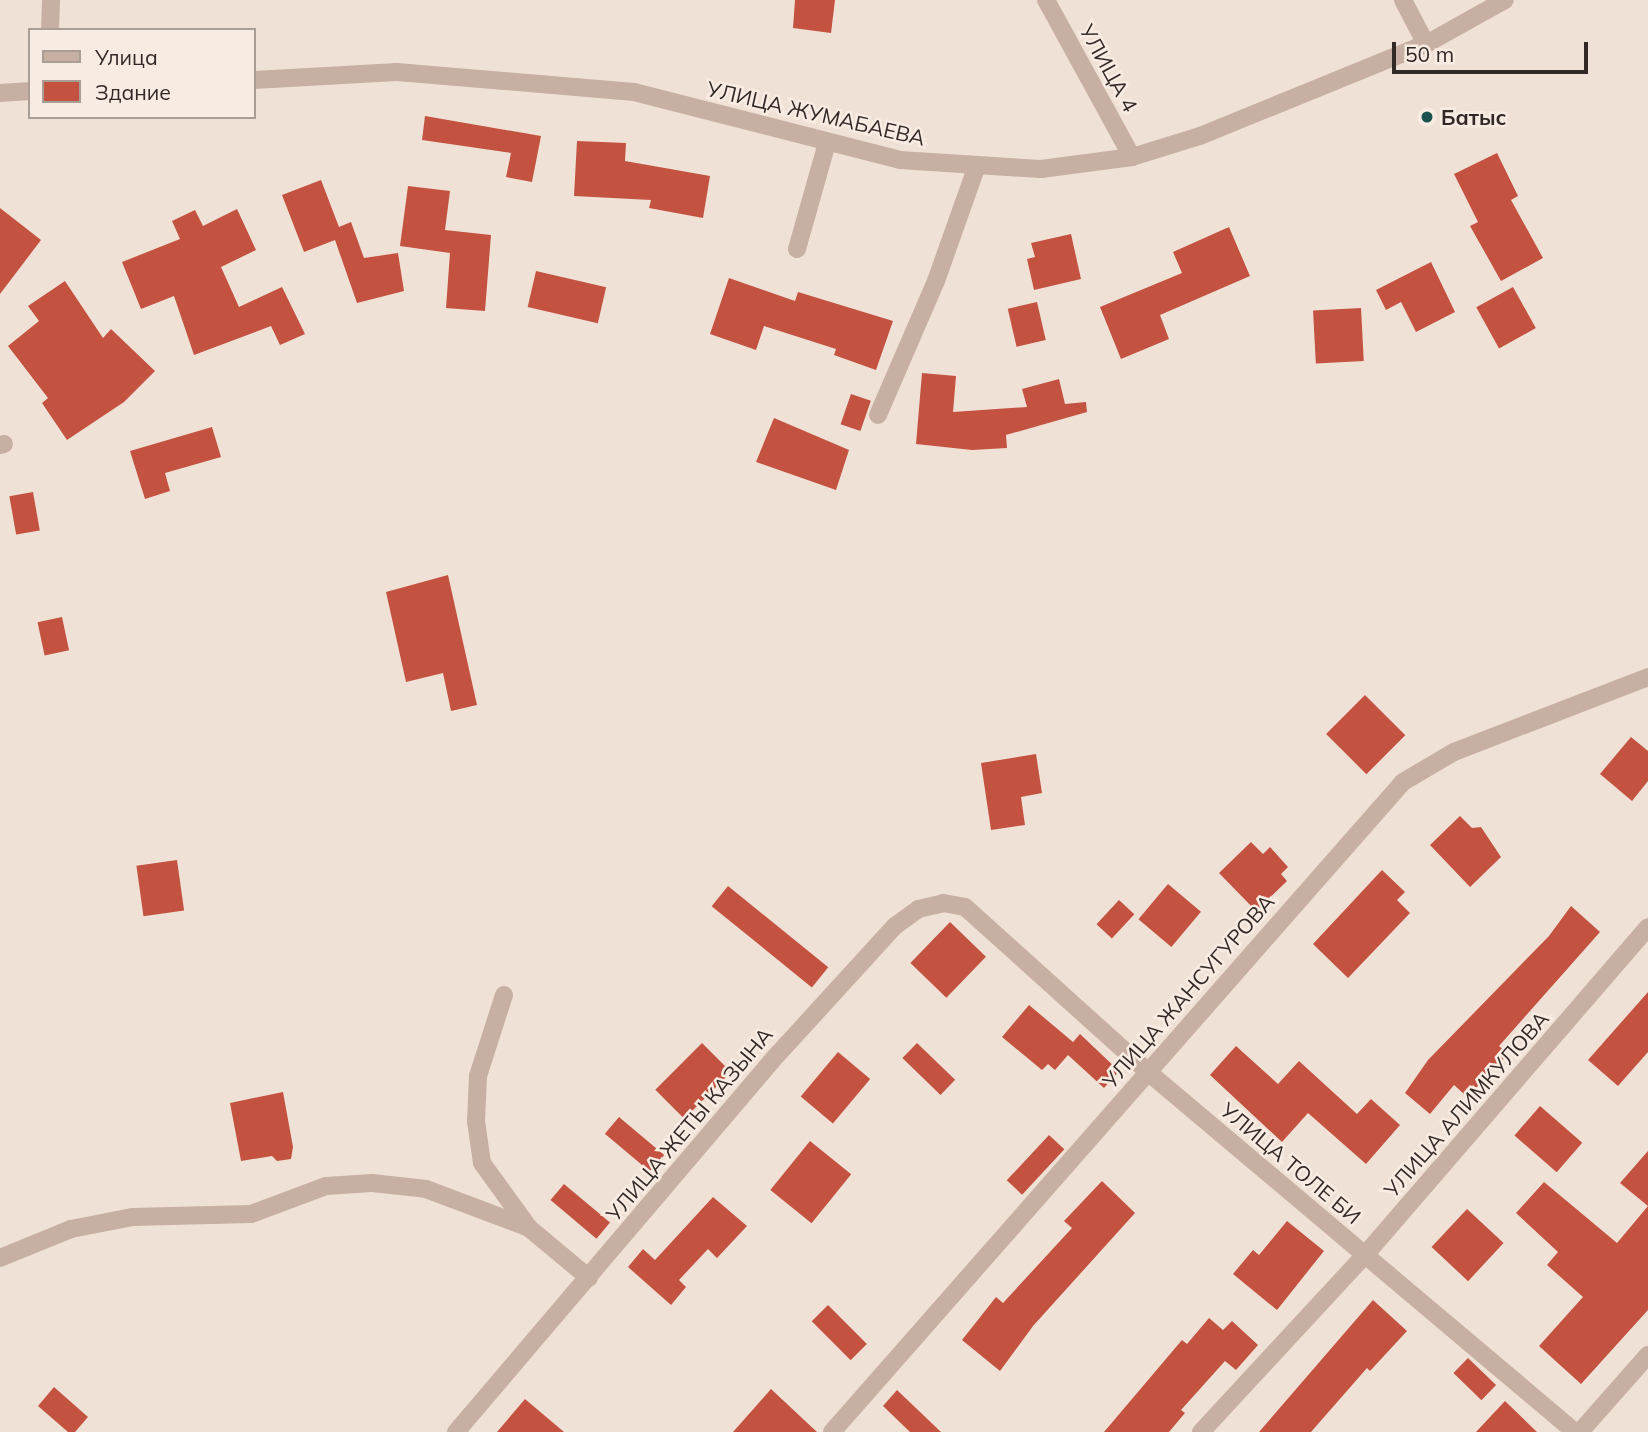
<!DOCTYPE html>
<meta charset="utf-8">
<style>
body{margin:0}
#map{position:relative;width:1648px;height:1432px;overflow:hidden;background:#f0e1d6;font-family:Mulish,sans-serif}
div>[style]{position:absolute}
.building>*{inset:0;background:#c45240;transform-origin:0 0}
.minor>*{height:18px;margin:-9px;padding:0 9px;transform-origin:9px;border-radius:9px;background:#c7b0a3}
.dots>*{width:19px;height:19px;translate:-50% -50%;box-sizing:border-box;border:4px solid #f8ece2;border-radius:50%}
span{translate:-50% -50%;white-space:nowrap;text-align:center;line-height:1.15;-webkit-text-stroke:5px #f8ece2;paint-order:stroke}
.street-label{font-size:21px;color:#322825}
.poi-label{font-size:21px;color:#322825;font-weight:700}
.left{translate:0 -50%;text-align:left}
.legend{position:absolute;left:28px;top:28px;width:228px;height:91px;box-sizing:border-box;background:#f8ece2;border:2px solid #a99e96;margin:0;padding:9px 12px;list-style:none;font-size:21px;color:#322825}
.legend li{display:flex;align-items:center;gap:14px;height:35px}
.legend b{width:35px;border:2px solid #a99e96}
.scale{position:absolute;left:1392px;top:42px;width:196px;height:32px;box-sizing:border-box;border:4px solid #322825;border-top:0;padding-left:9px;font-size:21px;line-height:24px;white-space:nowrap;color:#322825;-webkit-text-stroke:5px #f8ece2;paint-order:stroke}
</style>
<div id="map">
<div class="building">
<i style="clip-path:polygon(795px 0,835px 0,831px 33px,793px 28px)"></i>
<i style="clip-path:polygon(425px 116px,541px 136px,532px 182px,506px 177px,511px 153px,422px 140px)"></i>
<i style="clip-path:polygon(577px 141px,626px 143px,625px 161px,710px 176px,703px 218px,649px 208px,651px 200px,574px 196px)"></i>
<i style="clip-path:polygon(1497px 153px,1518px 196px,1511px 200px,1543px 258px,1501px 281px,1470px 226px,1478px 222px,1454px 174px)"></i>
<i style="clip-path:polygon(321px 180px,339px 227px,351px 222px,364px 258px,398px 253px,404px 291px,357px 303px,335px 240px,304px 252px,282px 195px)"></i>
<i style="clip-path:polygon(408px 186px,450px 191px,445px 230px,491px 235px,485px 311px,446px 308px,450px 253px,400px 246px)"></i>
<i style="clip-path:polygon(0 208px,41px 240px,0 294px)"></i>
<i style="clip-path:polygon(237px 209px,256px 250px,221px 267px,239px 307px,282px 287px,305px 334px,280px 345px,271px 326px,194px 355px,174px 296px,141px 309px,122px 262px,180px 239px,172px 221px,195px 210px,203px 226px)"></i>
<i style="clip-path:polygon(1229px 227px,1250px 276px,1160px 315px,1169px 339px,1121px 359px,1100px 307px,1182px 273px,1173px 252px)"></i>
<i style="clip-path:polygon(1071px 234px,1081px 279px,1034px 290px,1027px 259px,1035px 257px,1031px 243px)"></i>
<i style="clip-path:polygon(1431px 262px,1455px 312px,1416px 332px,1401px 302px,1386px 310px,1376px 290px)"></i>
<i style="left:536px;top:271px;width:72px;height:37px;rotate:13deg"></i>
<i style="clip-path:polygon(729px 278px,795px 301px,798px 292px,893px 321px,876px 370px,834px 355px,836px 349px,764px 326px,756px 350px,710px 334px)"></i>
<i style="clip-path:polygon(65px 281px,103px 338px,111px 329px,155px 371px,124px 402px,67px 440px,42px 403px,48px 398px,8px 346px,39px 321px,28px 306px)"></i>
<i style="left:1513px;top:287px;width:47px;height:42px;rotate:61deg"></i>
<i style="left:1037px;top:302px;width:39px;height:30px;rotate:77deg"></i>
<i style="left:1361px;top:308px;width:53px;height:48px;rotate:87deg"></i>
<i style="clip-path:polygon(922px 373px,956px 376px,953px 412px,1027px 407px,1022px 389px,1059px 379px,1065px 404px,1086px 402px,1087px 412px,1006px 435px,1007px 448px,972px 450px,916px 444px)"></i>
<i style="left:851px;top:394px;width:21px;height:32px;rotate:19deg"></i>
<i style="clip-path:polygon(774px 418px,849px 450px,836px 490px,756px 462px)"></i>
<i style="clip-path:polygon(212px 427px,221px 457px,165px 473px,170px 491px,145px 499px,130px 451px)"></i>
<i style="left:33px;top:492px;width:39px;height:24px;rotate:80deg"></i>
<i style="clip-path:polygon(448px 575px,477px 705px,451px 711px,443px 673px,406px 682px,386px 592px)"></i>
<i style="left:62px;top:617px;width:34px;height:25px;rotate:78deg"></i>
<i style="left:1365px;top:695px;width:57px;height:55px;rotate:45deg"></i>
<i style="clip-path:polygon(1631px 737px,1648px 751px,1648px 781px,1632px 801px,1600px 774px)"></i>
<i style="clip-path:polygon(1036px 754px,1042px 793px,1021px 797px,1025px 825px,991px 830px,981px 763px)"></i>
<i style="clip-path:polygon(1460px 816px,1472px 828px,1481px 827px,1501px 857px,1470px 887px,1430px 845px)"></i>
<i style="clip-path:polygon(1251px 842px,1263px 854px,1270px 847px,1288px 867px,1281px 874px,1287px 881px,1256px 911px,1219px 873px)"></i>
<i style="left:177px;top:860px;width:51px;height:41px;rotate:82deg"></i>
<i style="clip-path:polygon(1382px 870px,1405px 892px,1397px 900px,1410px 913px,1348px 978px,1313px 944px)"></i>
<i style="left:1168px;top:884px;width:43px;height:46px;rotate:40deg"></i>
<i style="left:728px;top:886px;width:129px;height:26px;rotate:39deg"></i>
<i style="left:1119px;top:900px;width:21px;height:33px;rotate:43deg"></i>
<i style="clip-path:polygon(1571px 906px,1600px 932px,1499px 1046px,1508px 1054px,1476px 1088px,1473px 1085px,1464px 1094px,1454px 1085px,1430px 1114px,1405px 1093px,1428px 1060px,1549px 936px)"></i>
<i style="left:950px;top:922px;width:50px;height:57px;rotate:44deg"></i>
<i style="clip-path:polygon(1648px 992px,1648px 1052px,1618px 1086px,1588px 1060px)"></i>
<i style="clip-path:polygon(1029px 1005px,1073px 1042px,1080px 1034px,1119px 1071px,1104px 1088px,1068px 1055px,1055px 1070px,1048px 1064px,1042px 1070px,1002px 1037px)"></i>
<i style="left:702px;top:1043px;width:41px;height:66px;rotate:45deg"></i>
<i style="left:917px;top:1043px;width:53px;height:21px;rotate:44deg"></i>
<i style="clip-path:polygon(1236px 1046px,1278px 1084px,1299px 1061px,1357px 1114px,1371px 1099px,1400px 1125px,1366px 1164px,1308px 1113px,1282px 1142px,1210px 1075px)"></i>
<i style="left:838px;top:1052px;width:42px;height:58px;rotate:40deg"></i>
<i style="clip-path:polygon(283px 1092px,293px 1147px,291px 1159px,277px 1161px,272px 1156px,241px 1161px,230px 1103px)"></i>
<i style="left:1540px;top:1106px;width:56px;height:39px;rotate:41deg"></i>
<i style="left:619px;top:1117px;width:59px;height:22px;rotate:40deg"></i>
<i style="left:1049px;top:1135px;width:21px;height:62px;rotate:43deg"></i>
<i style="left:810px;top:1141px;width:53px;height:63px;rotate:39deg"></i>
<i style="clip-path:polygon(1648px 1151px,1648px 1310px,1581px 1384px,1539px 1346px,1583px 1297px,1547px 1265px,1558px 1252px,1516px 1213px,1544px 1182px,1617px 1243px,1648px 1206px,1620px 1183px)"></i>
<i style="clip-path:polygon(1102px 1181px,1135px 1213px,1033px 1326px,1000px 1371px,962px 1340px,996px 1297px,1003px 1303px,1072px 1228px,1064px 1221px)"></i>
<i style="left:564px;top:1184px;width:60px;height:21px;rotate:40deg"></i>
<i style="clip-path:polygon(713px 1197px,747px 1226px,717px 1258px,708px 1249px,679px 1280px,686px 1287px,671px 1305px,628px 1267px,643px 1249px,655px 1260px)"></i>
<i style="left:1467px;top:1209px;width:50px;height:52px;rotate:43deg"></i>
<i style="clip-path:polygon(1287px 1221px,1324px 1251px,1277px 1310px,1233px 1274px,1253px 1250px,1259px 1255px)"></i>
<i style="clip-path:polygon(1373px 1300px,1407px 1331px,1370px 1371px,1367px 1368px,1311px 1432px,1259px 1432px)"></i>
<i style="left:828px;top:1305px;width:55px;height:23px;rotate:45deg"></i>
<i style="clip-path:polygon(1209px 1318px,1223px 1330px,1232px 1321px,1258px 1345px,1236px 1370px,1225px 1361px,1181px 1410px,1185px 1413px,1169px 1432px,1104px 1432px,1182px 1340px,1187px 1344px)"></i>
<i style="left:1468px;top:1358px;width:39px;height:21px;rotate:44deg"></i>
<i style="clip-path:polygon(54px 1387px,88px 1417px,75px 1432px,68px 1432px,38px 1406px)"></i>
<i style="clip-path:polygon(771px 1389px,817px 1432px,733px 1432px)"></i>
<i style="clip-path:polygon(897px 1390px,941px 1432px,910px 1432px,883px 1406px)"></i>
<i style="clip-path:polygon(525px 1399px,564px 1432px,497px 1432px)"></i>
<i style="clip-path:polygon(1505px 1401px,1537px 1432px,1476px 1432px)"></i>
</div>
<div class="minor">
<i style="left:1046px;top:0;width:179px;rotate:61.3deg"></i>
<i style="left:1403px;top:0;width:50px;rotate:62.4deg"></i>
<i style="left:50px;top:30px;width:30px;rotate:-88deg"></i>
<i style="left:254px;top:80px;width:143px;rotate:-3.2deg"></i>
<i style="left:397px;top:72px;width:238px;rotate:4.8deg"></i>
<i style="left:634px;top:92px;width:275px;rotate:14.3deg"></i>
<i style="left:900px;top:160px;width:141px;rotate:3.7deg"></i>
<i style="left:1041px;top:169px;width:92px;rotate:-7.5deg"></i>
<i style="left:1132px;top:157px;width:71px;rotate:-17.2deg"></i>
<i style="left:1200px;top:136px;width:244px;rotate:-22.2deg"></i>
<i style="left:1426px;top:44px;width:90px;rotate:-29.1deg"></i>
<i style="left:0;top:93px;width:30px;rotate:-4deg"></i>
<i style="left:797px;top:249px;width:110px;rotate:-74.2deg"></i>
<i style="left:878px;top:415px;width:146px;rotate:-66.6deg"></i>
<i style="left:936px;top:281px;width:120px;rotate:-70.5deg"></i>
<i style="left:0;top:445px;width:4px;rotate:-14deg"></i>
<i style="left:504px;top:995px;width:85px;rotate:107.8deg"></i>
<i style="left:478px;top:1076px;width:45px;rotate:92.5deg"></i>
<i style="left:476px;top:1121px;width:42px;rotate:81.9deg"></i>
<i style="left:482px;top:1163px;width:80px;rotate:54.1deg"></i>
<i style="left:529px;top:1228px;width:78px;rotate:39.8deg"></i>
<i style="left:0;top:1258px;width:77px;rotate:-22.2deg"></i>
<i style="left:71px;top:1229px;width:62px;rotate:-11.1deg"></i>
<i style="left:132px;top:1217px;width:119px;rotate:-1.4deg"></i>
<i style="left:251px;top:1214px;width:80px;rotate:-20.5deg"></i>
<i style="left:326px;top:1186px;width:46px;rotate:-3.7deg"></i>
<i style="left:372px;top:1183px;width:54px;rotate:6.3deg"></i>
<i style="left:426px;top:1189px;width:110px;rotate:20.7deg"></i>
<i style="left:456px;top:1432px;width:497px;rotate:-49.6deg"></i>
<i style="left:778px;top:1054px;width:173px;rotate:-47.6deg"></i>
<i style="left:895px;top:926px;width:29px;rotate:-36deg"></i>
<i style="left:918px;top:909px;width:26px;rotate:-13deg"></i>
<i style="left:943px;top:903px;width:22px;rotate:10deg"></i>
<i style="left:965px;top:907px;width:246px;rotate:42deg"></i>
<i style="left:1148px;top:1072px;width:559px;rotate:40.13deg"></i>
<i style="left:832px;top:1432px;width:865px;rotate:-48.7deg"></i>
<i style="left:1403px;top:782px;width:59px;rotate:-30.5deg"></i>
<i style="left:1454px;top:752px;width:208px;rotate:-21.1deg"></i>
<i style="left:1201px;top:1432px;width:241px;rotate:-47.2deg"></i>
<i style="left:1365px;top:1255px;width:433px;rotate:-49.2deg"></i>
<i style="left:1580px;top:1432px;width:103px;rotate:-48.6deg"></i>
</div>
<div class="dots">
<i style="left:1427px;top:117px;background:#1c5350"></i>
</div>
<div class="street-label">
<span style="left:1109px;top:68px;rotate:61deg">УЛИЦА 4</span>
<span style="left:816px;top:113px;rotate:13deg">УЛИЦА ЖУМАБАЕВА</span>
<span style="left:1188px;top:991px;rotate:-49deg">УЛИЦА ЖАНСУГУРОВА</span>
<span style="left:1466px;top:1104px;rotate:-49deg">УЛИЦА АЛИМКУЛОВА</span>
<span style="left:689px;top:1124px;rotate:-50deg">УЛИЦА ЖЕТЫ КАЗЫНА</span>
<span style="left:1291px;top:1163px;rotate:40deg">УЛИЦА ТОЛЕ БИ</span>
</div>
<div class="poi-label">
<span class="left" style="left:1441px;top:117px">Батыс</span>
</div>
<ul class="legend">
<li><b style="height:9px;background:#c7b0a3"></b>Улица</li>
<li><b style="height:19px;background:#c45240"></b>Здание</li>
</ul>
<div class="scale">50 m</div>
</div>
